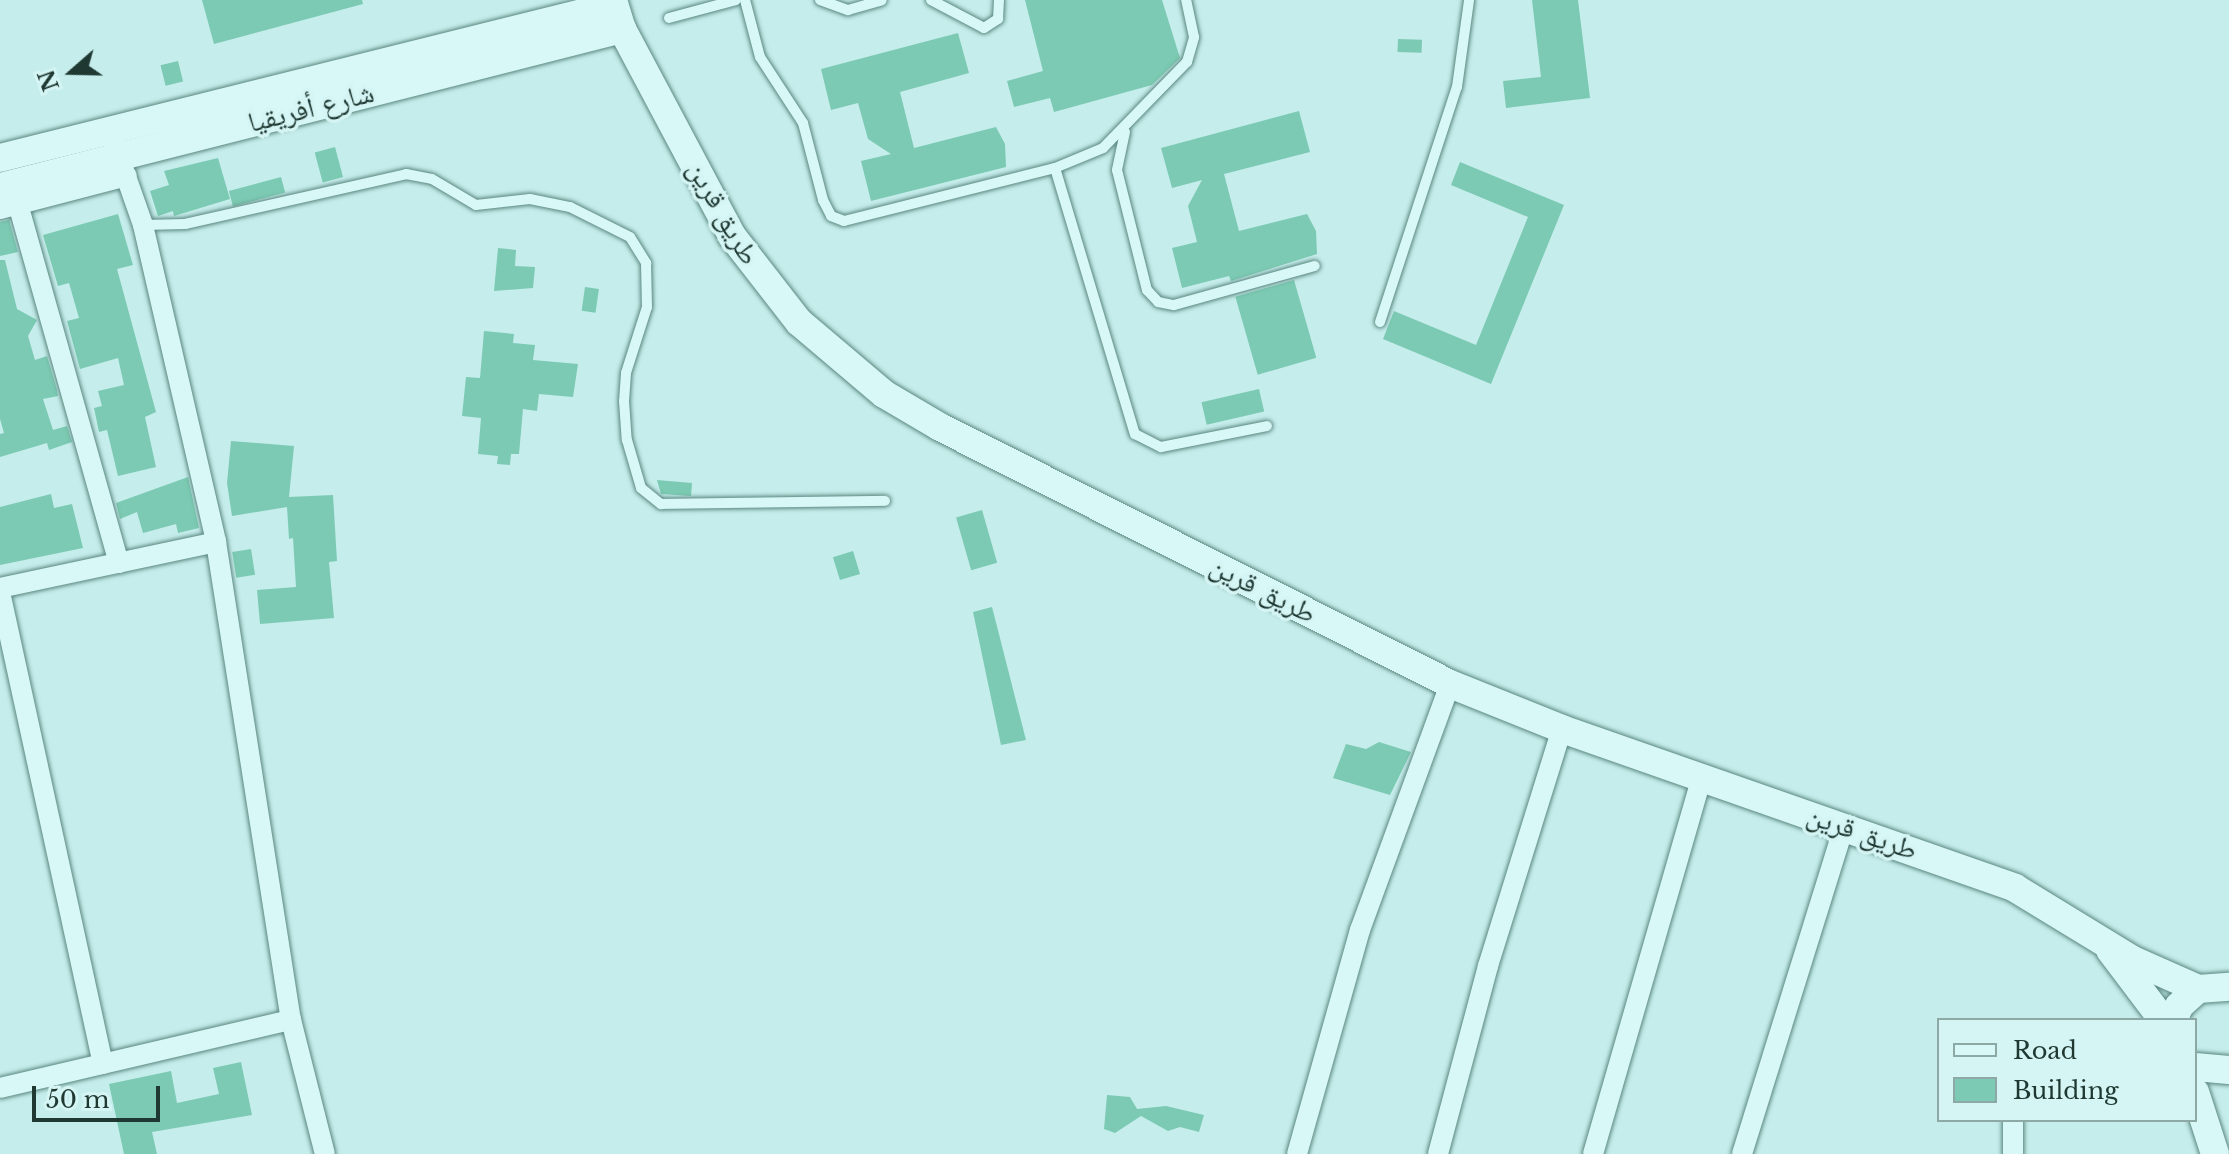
<!DOCTYPE html>
<meta charset="utf-8">
<style>
body{margin:0}
#map{position:relative;width:2229px;height:1154px;overflow:hidden;background:#c5edec;font-family:"Libre Baskerville","Noto Naskh Arabic",serif}
div>[style]{position:absolute}
.building>*{inset:0;background:#7ccab3;transform-origin:0 0}
.roads{filter:drop-shadow(0 0 2px #5b877f) drop-shadow(0 0 2px #5b877f)}
.lane>*{height:10px;margin:-5px;padding:0 5px;transform-origin:5px;border-radius:5px;background:#d8f8f7}
.street>*{height:20px;margin:-10px;padding:0 10px;transform-origin:10px;border-radius:10px;background:#d8f8f7}
.secondary>*{height:28px;margin:-14px;padding:0 14px;transform-origin:14px;border-radius:14px;background:#d8f8f7}
span{translate:-50% -50%;white-space:nowrap;text-align:center;line-height:1.15;-webkit-text-stroke:7px #d4f5f4;paint-order:stroke}
.street-label{font-size:28px;color:#1f3832}
.legend{position:absolute;left:1937px;top:1018px;width:260px;height:104px;box-sizing:border-box;background:#d4f5f4;border:2px solid #8ca9a6;margin:0;padding:10px 14px;list-style:none;font-size:24px;color:#1f3832}
.legend li{display:flex;align-items:center;gap:16px;height:40px}
.legend b{width:40px;border:2px solid #8ca9a6}
.north{position:absolute;left:32px;top:32px;width:80px;height:80px;-webkit-text-stroke:6px #d4f5f4;paint-order:stroke;rotate:250deg;font-size:22px;font-weight:700;line-height:32px;text-align:center;color:#1f3832}
.north::after{content:'';display:block;margin:auto;width:28px;height:36px;background:#1f3832;clip-path:polygon(50% 0,100% 100%,50% 72%,0 100%)}
.scale{position:absolute;left:32px;top:1086px;width:128px;height:36px;box-sizing:border-box;border:4px solid #1f3832;border-top:0;padding-left:10px;font-size:24px;line-height:28px;white-space:nowrap;color:#1f3832;-webkit-text-stroke:6px #d4f5f4;paint-order:stroke}
</style>
<div id="map">
<div class="building">
<i style="clip-path:polygon(202px 0,362px 0,363px 4px,214px 44px)"></i>
<i style="clip-path:polygon(1025px 0,1162px 0,1180px 58px,1152px 85px,1054px 112px,1050px 98px,1014px 107px,1007px 81px,1043px 71px)"></i>
<i style="clip-path:polygon(1532px 0,1578px 0,1590px 98px,1506px 108px,1503px 81px,1541px 77px)"></i>
<i style="clip-path:polygon(958px 33px,969px 73px,900px 92px,914px 148px,996px 127px,1005px 144px,1006px 167px,871px 201px,861px 161px,891px 154px,868px 139px,858px 103px,831px 110px,821px 69px)"></i>
<i style="left:1398px;top:39px;width:24px;height:13px;rotate:2deg"></i>
<i style="left:178px;top:61px;width:21px;height:18px;rotate:76deg"></i>
<i style="clip-path:polygon(1299px 111px,1310px 152px,1224px 174px,1239px 231px,1307px 214px,1316px 231px,1317px 254px,1231px 281px,1229px 276px,1182px 288px,1172px 248px,1197px 242px,1188px 206px,1202px 180px,1172px 188px,1161px 148px)"></i>
<i style="left:335px;top:147px;width:31px;height:21px;rotate:75deg"></i>
<i style="clip-path:polygon(218px 158px,230px 199px,174px 216px,173px 211px,158px 216px,150px 191px,169px 185px,164px 171px)"></i>
<i style="clip-path:polygon(1460px 162px,1564px 205px,1491px 384px,1383px 339px,1394px 311px,1476px 345px,1528px 217px,1451px 185px)"></i>
<i style="left:281px;top:177px;width:16px;height:54px;rotate:75deg"></i>
<i style="clip-path:polygon(118px 214px,133px 265px,117px 269px,156px 412px,145px 417px,156px 467px,118px 476px,107px 430px,99px 432px,94px 408px,102px 406px,98px 391px,124px 385px,118px 358px,80px 369px,67px 321px,79px 318px,69px 283px,58px 286px,43px 235px)"></i>
<i style="clip-path:polygon(9px 220px,18px 252px,0 256px,0 222px)"></i>
<i style="clip-path:polygon(498px 248px,516px 250px,515px 266px,535px 267px,533px 288px,494px 291px)"></i>
<i style="clip-path:polygon(0 260px,5px 260px,17px 309px,37px 320px,28px 336px,35px 360px,47px 356px,57px 390px,58px 396px,43px 399px,53px 430px,67px 426px,72px 442px,49px 450px,47px 443px,0 457px,0 434px,4px 433px,0 419px)"></i>
<i style="left:1294px;top:280px;width:81px;height:61px;rotate:74deg"></i>
<i style="left:585px;top:287px;width:14px;height:24px;rotate:8deg"></i>
<i style="clip-path:polygon(484px 331px,514px 334px,513px 343px,535px 345px,533px 360px,578px 364px,573px 397px,539px 394px,537px 411px,523px 409px,519px 454px,511px 454px,510px 465px,497px 464px,498px 456px,478px 454px,481px 418px,462px 416px,466px 377px,480px 378px)"></i>
<i style="left:1259px;top:389px;width:23px;height:59px;rotate:77deg"></i>
<i style="clip-path:polygon(231px 441px,294px 446px,289px 497px,333px 495px,337px 561px,329px 562px,334px 618px,260px 624px,257px 590px,296px 587px,293px 538px,289px 539px,287px 507px,232px 516px,227px 483px)"></i>
<i style="clip-path:polygon(188px 477px,199px 528px,178px 533px,176px 524px,143px 533px,137px 512px,120px 519px,116px 503px)"></i>
<i style="clip-path:polygon(657px 480px,692px 483px,691px 496px,661px 494px)"></i>
<i style="clip-path:polygon(51px 494px,54px 508px,72px 504px,83px 548px,0 565px,0 507px)"></i>
<i style="left:982px;top:510px;width:55px;height:27px;rotate:74deg"></i>
<i style="left:251px;top:549px;width:26px;height:19px;rotate:81deg"></i>
<i style="left:853px;top:551px;width:24px;height:21px;rotate:73deg"></i>
<i style="clip-path:polygon(992px 607px,1026px 740px,1001px 745px,973px 612px)"></i>
<i style="clip-path:polygon(1379px 742px,1411px 752px,1390px 795px,1333px 778px,1346px 744px,1366px 749px)"></i>
<i style="clip-path:polygon(241px 1062px,252px 1115px,152px 1132px,157px 1154px,124px 1154px,109px 1084px,171px 1071px,177px 1103px,219px 1094px,213px 1068px)"></i>
<i style="clip-path:polygon(1107px 1095px,1130px 1097px,1137px 1109px,1166px 1106px,1204px 1115px,1199px 1132px,1180px 1127px,1168px 1131px,1141px 1116px,1115px 1133px,1104px 1129px)"></i>
</div>
<div class="roads">
<div class="lane">
<i style="left:745px;top:0;width:59px;rotate:75.3deg"></i>
<i style="left:760px;top:57px;width:79px;rotate:56.9deg"></i>
<i style="left:803px;top:123px;width:80px;rotate:75.4deg"></i>
<i style="left:823px;top:200px;width:18px;rotate:63deg"></i>
<i style="left:831px;top:216px;width:14px;rotate:21deg"></i>
<i style="left:844px;top:221px;width:218px;rotate:-14.1deg"></i>
<i style="left:1055px;top:168px;width:52px;rotate:-22.6deg"></i>
<i style="left:1103px;top:148px;width:120px;rotate:-45.7deg"></i>
<i style="left:1187px;top:62px;width:26px;rotate:-74deg"></i>
<i style="left:1194px;top:37px;width:38px;rotate:-102deg"></i>
<i style="left:820px;top:0;width:30px;rotate:20deg"></i>
<i style="left:848px;top:10px;width:35px;rotate:-16deg"></i>
<i style="left:931px;top:0;width:60px;rotate:27.8deg"></i>
<i style="left:984px;top:28px;width:17px;rotate:-33deg"></i>
<i style="left:998px;top:19px;width:19px;rotate:-87deg"></i>
<i style="left:669px;top:18px;width:69px;rotate:-15deg"></i>
<i style="left:1125px;top:132px;width:39px;rotate:102deg"></i>
<i style="left:1117px;top:170px;width:124px;rotate:76deg"></i>
<i style="left:1147px;top:290px;width:16px;rotate:47deg"></i>
<i style="left:1158px;top:302px;width:16px;rotate:11deg"></i>
<i style="left:1174px;top:305px;width:146px;rotate:-15.5deg"></i>
<i style="left:1055px;top:168px;width:278px;rotate:73.3deg"></i>
<i style="left:1135px;top:434px;width:29px;rotate:27deg"></i>
<i style="left:1161px;top:447px;width:108px;rotate:-11.2deg"></i>
<i style="left:143px;top:225px;width:42px;rotate:-1.4deg"></i>
<i style="left:185px;top:224px;width:227px;rotate:-12.7deg"></i>
<i style="left:406px;top:174px;width:26px;rotate:11deg"></i>
<i style="left:432px;top:179px;width:51px;rotate:30.6deg"></i>
<i style="left:476px;top:205px;width:54px;rotate:-6.3deg"></i>
<i style="left:530px;top:199px;width:41px;rotate:11.3deg"></i>
<i style="left:570px;top:207px;width:67px;rotate:26.6deg"></i>
<i style="left:630px;top:237px;width:31px;rotate:58deg"></i>
<i style="left:646px;top:263px;width:44px;rotate:88.7deg"></i>
<i style="left:647px;top:307px;width:69px;rotate:107.7deg"></i>
<i style="left:626px;top:373px;width:28px;rotate:94deg"></i>
<i style="left:624px;top:401px;width:39px;rotate:86deg"></i>
<i style="left:627px;top:440px;width:50px;rotate:73.7deg"></i>
<i style="left:641px;top:488px;width:26px;rotate:39deg"></i>
<i style="left:661px;top:504px;width:224px;rotate:-0.8deg"></i>
<i style="left:1380px;top:322px;width:247px;rotate:-71.9deg"></i>
<i style="left:1457px;top:87px;width:88px;rotate:-82.1deg"></i>
</div>
<div class="street">
<i style="left:115px;top:145px;width:85px;rotate:70.7deg"></i>
<i style="left:143px;top:225px;width:325px;rotate:77deg"></i>
<i style="left:216px;top:542px;width:484px;rotate:81.1deg"></i>
<i style="left:291px;top:1020px;width:138px;rotate:75.8deg"></i>
<i style="left:18px;top:204px;width:373px;rotate:74.3deg"></i>
<i style="left:0;top:209px;width:131px;rotate:-14.6deg"></i>
<i style="left:0;top:588px;width:221px;rotate:-12deg"></i>
<i style="left:0;top:592px;width:483px;rotate:77.7deg"></i>
<i style="left:0;top:1088px;width:299px;rotate:-13.2deg"></i>
<i style="left:1297px;top:1154px;width:233px;rotate:-74.3deg"></i>
<i style="left:1360px;top:930px;width:262px;rotate:-69.9deg"></i>
<i style="left:1438px;top:1154px;width:195px;rotate:-75.1deg"></i>
<i style="left:1488px;top:966px;width:248px;rotate:-72.7deg"></i>
<i style="left:1593px;top:1154px;width:392px;rotate:-73.9deg"></i>
<i style="left:1742px;top:1154px;width:343px;rotate:-72.7deg"></i>
<i style="left:2013px;top:1154px;width:34px;rotate:-90deg"></i>
</div>
<div class="secondary">
<i style="left:613px;top:0;width:30px;rotate:73deg"></i>
<i style="left:622px;top:29px;width:234px;rotate:62deg"></i>
<i style="left:732px;top:236px;width:109px;rotate:52.1deg"></i>
<i style="left:799px;top:322px;width:111px;rotate:40.3deg"></i>
<i style="left:884px;top:394px;width:65px;rotate:30.5deg"></i>
<i style="left:940px;top:427px;width:571px;rotate:26.74deg"></i>
<i style="left:1450px;top:684px;width:121px;rotate:21.9deg"></i>
<i style="left:1562px;top:729px;width:480px;rotate:19.3deg"></i>
<i style="left:2015px;top:888px;width:138px;rotate:31.4deg"></i>
<i style="left:2133px;top:960px;width:71px;rotate:24deg"></i>
<i style="left:0;top:158px;width:633px;rotate:-13.99deg"></i>
<i style="left:0;top:187px;width:642px;rotate:-14.25deg"></i>
<i style="left:2110px;top:950px;width:88px;rotate:52.9deg"></i>
<i style="left:2174px;top:1020px;width:15px;rotate:-70deg"></i>
<i style="left:2179px;top:1006px;width:25px;rotate:-42deg"></i>
<i style="left:2198px;top:989px;width:31px;rotate:-4deg"></i>
<i style="left:2195px;top:1067px;width:34px;rotate:5deg"></i>
<i style="left:2195px;top:1092px;width:65px;rotate:72.1deg"></i>
</div>
</div>
<div class="street-label">
<span style="left:311px;top:108px;rotate:-14deg">شارع أفريقيا</span>
<span style="left:723px;top:213px;rotate:60deg">طريق قرين</span>
<span style="left:1263px;top:590px;rotate:27deg">طريق قرين</span>
<span style="left:1862px;top:833px;rotate:19deg">طريق قرين</span>
</div>
<ul class="legend">
<li><b style="height:10px;background:#d8f8f7"></b>Road</li>
<li><b style="height:22px;background:#7ccab3"></b>Building</li>
</ul>
<div class="north">N</div>
<div class="scale">50 m</div>
</div>
